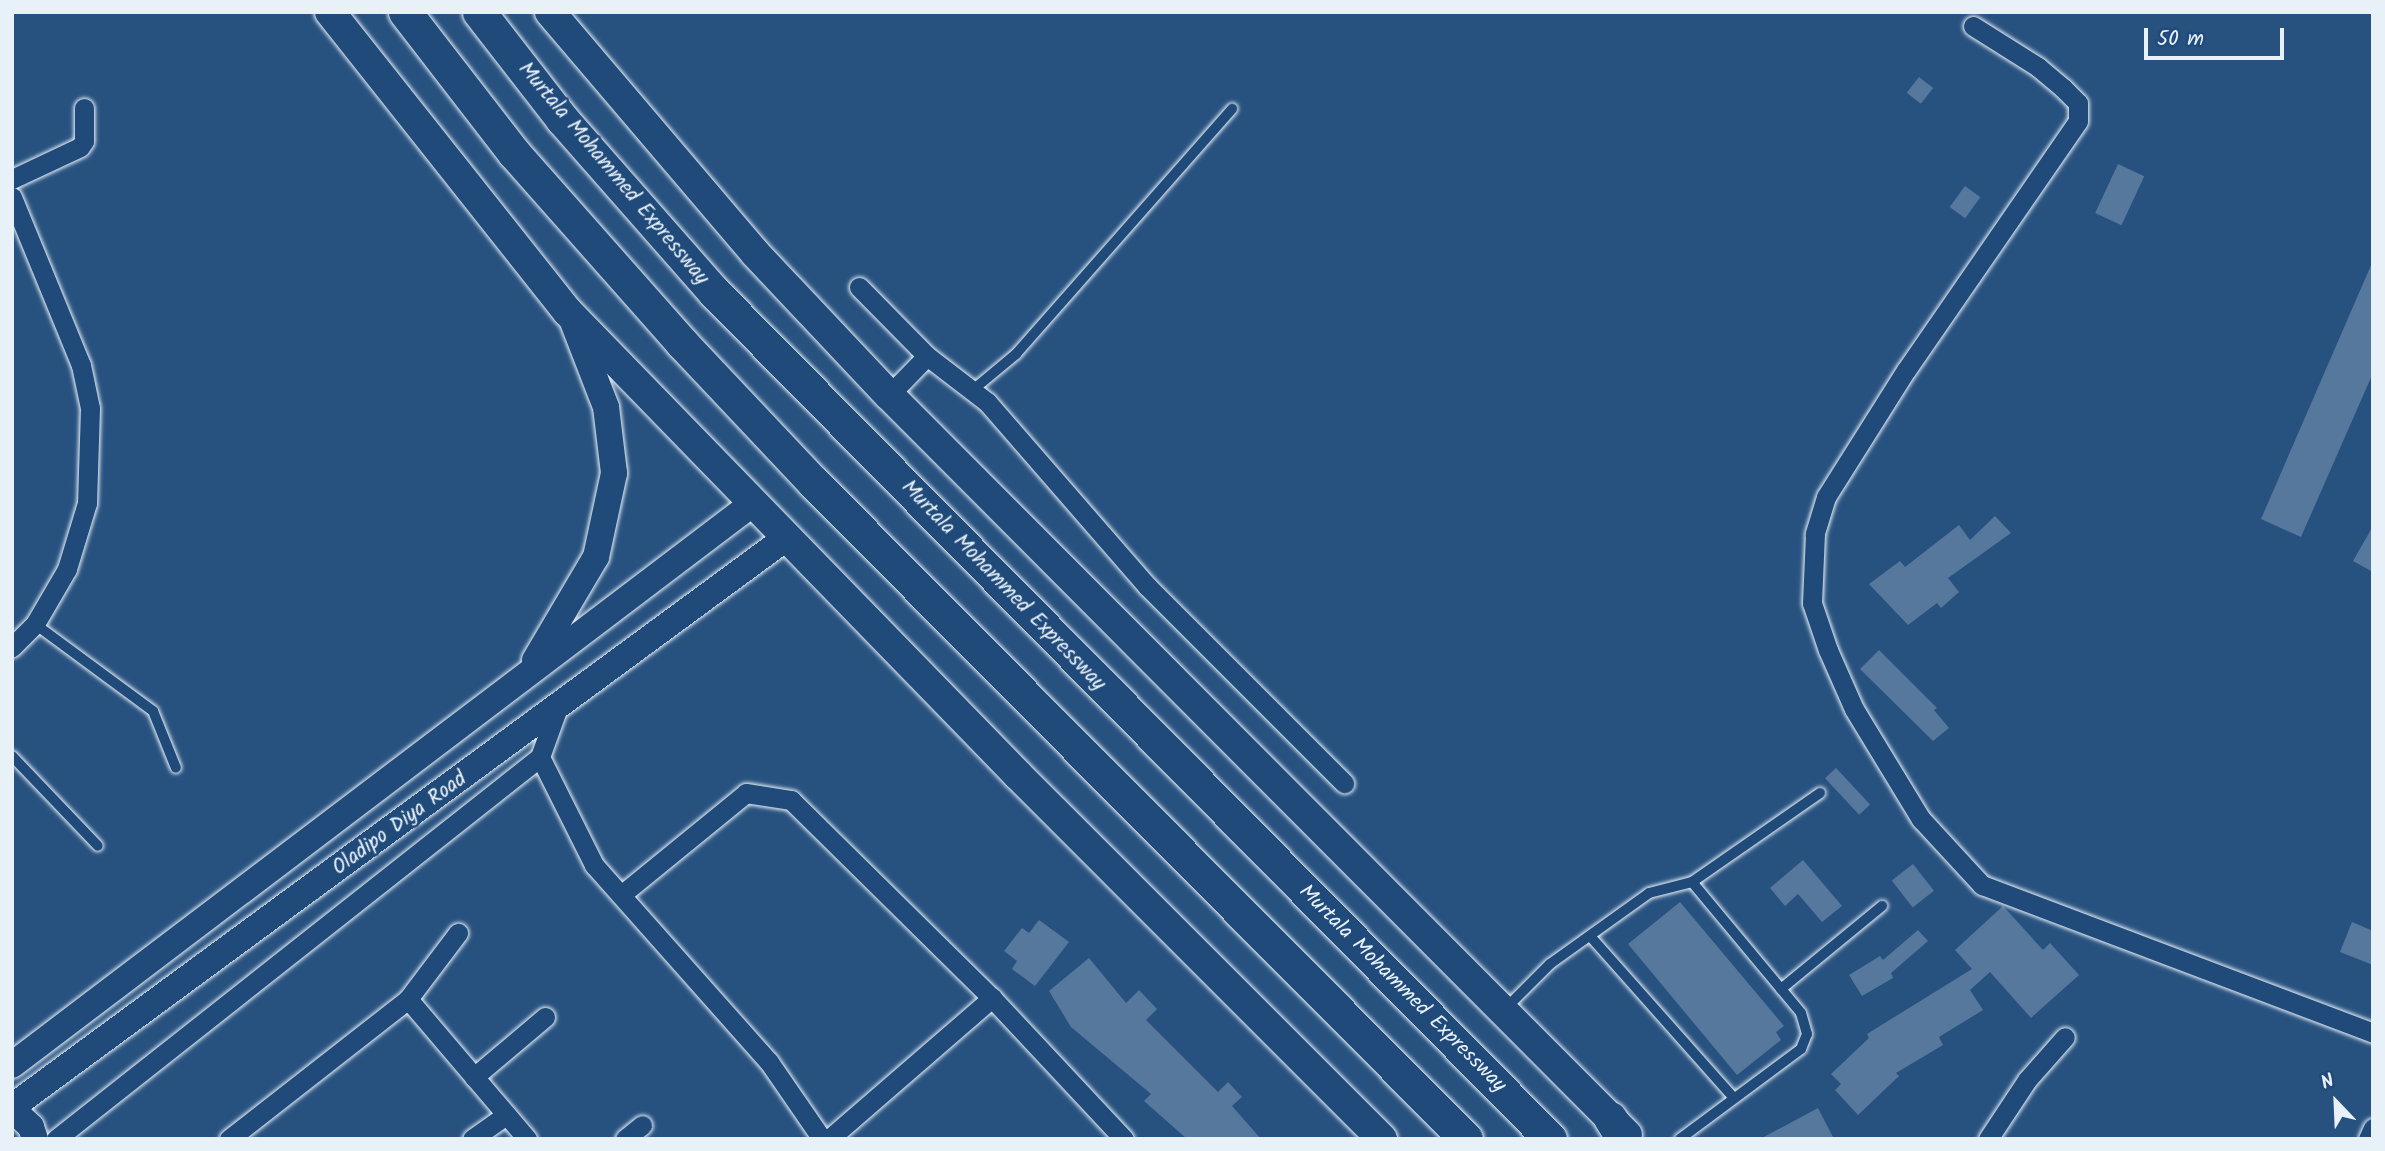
<!DOCTYPE html>
<style>
body{margin:0}
#map{position:relative;width:2385px;height:1151px;overflow:hidden;background:#27517f;font-family:Kalam,sans-serif}
div>[style]{position:absolute}
.building>*{inset:0;background:#57789d;transform-origin:0 0}
.roads{filter:drop-shadow(0 0 2px #e8f1f8) drop-shadow(0 0 2px #e8f1f8)}
.lane>*{height:10px;margin:-5px;padding:0 5px;transform-origin:5px;border-radius:5px;background:#1f4a7a}
.street>*{height:19px;margin:-9.5px;padding:0 9.5px;transform-origin:9.5px;border-radius:9.5px;background:#1f4a7a}
.secondary>*{height:26px;margin:-13px;padding:0 13px;transform-origin:13px;border-radius:13px;background:#1f4a7a}
.primary>*{height:30px;margin:-15px;padding:0 15px;transform-origin:15px;border-radius:15px;background:#1f4a7a}
.highway>*{height:33px;margin:-16.5px;padding:0 16.5px;transform-origin:16.5px;border-radius:16.5px;background:#1f4a7a}
span{translate:-50% -50%;white-space:nowrap;text-align:center;line-height:1.15;-webkit-text-stroke:5px #1f4a7a;paint-order:stroke}
.street-label{font-size:21px;color:#e8f1f8}
.frame{position:absolute;inset:0;border:14px solid #e8f1f8;pointer-events:none}
.north{position:absolute;left:2301px;top:1067px;width:70px;height:70px;-webkit-text-stroke:5px #1f4a7a;paint-order:stroke;rotate:337deg;font-size:19px;font-weight:700;line-height:28px;text-align:center;color:#e8f1f8}
.north::after{content:'';display:block;margin:auto;width:24px;height:32px;background:#e8f1f8;clip-path:polygon(50% 0,100% 100%,50% 72%,0 100%)}
.scale{position:absolute;left:2144px;top:28px;width:140px;height:32px;box-sizing:border-box;border:4px solid #e8f1f8;border-top:0;padding-left:9px;font-size:21px;line-height:24px;white-space:nowrap;color:#e8f1f8;-webkit-text-stroke:5px #1f4a7a;paint-order:stroke}
</style>
<div id="map">
<div class="building">
<i style="left:1919px;top:77px;width:18px;height:20px;rotate:38deg"></i>
<i style="left:2118px;top:164px;width:29px;height:54px;rotate:25deg"></i>
<i style="left:1965px;top:186px;width:19px;height:26px;rotate:36deg"></i>
<i style="clip-path:polygon(2372px 263px,2373px 373px,2301px 537px,2261px 519px)"></i>
<i style="clip-path:polygon(1995px 516px,2011px 533px,1948px 578px,1959px 592px,1941px 608px,1937px 603px,1908px 625px,1869px 584px,1900px 561px,1905px 567px,1959px 525px,1970px 540px)"></i>
<i style="clip-path:polygon(2373px 526px,2373px 572px,2353px 561px)"></i>
<i style="clip-path:polygon(1879px 650px,1937px 708px,1934px 710px,1949px 728px,1933px 741px,1860px 669px)"></i>
<i style="left:1836px;top:768px;width:50px;height:15px;rotate:47deg"></i>
<i style="clip-path:polygon(1803px 860px,1842px 906px,1822px 922px,1798px 894px,1785px 906px,1770px 888px)"></i>
<i style="left:1913px;top:864px;width:34px;height:27px;rotate:52deg"></i>
<i style="clip-path:polygon(1680px 902px,1784px 1026px,1776px 1032px,1781px 1040px,1737px 1075px,1628px 944px)"></i>
<i style="clip-path:polygon(2003px 906px,2043px 950px,2050px 943px,2079px 975px,2031px 1018px,1990px 972px,1970px 990px,1983px 1010px,1939px 1037px,1943px 1045px,1896px 1073px,1899px 1076px,1858px 1115px,1835px 1090px,1841px 1084px,1831px 1074px,1869px 1038px,1867px 1034px,1972px 969px,1955px 950px)"></i>
<i style="clip-path:polygon(1039px 920px,1069px 942px,1035px 986px,1012px 969px,1017px 961px,1004px 951px,1022px 928px,1029px 933px)"></i>
<i style="clip-path:polygon(2352px 922px,2373px 931px,2373px 965px,2340px 952px)"></i>
<i style="clip-path:polygon(1918px 930px,1928px 941px,1891px 973px,1893px 978px,1862px 996px,1849px 975px,1880px 956px,1883px 960px)"></i>
<i style="clip-path:polygon(1089px 958px,1126px 1003px,1139px 990px,1157px 1009px,1146px 1020px,1218px 1092px,1228px 1082px,1242px 1097px,1232px 1106px,1261px 1139px,1187px 1139px,1144px 1101px,1151px 1094px,1071px 1027px,1049px 991px)"></i>
<i style="clip-path:polygon(1818px 1108px,1834px 1139px,1760px 1139px)"></i>
</div>
<div class="roads">
<div class="lane">
<i style="left:974px;top:389px;width:55px;rotate:-39.8deg"></i>
<i style="left:1016px;top:354px;width:327px;rotate:-48.6deg"></i>
<i style="left:35px;top:624px;width:147px;rotate:36.4deg"></i>
<i style="left:153px;top:711px;width:61px;rotate:68deg"></i>
<i style="left:12px;top:756px;width:124px;rotate:46.3deg"></i>
<i style="left:1692px;top:882px;width:156px;rotate:-34.8deg"></i>
<i style="left:1590px;top:936px;width:215px;rotate:48.4deg"></i>
<i style="left:1781px;top:989px;width:131px;rotate:-39.4deg"></i>
<i style="left:1506px;top:1008px;width:62px;rotate:-45deg"></i>
<i style="left:1550px;top:964px;width:122px;rotate:-35.6deg"></i>
<i style="left:1649px;top:893px;width:44px;rotate:-14.3deg"></i>
<i style="left:1692px;top:882px;width:170px;rotate:50.2deg"></i>
<i style="left:1801px;top:1013px;width:22px;rotate:74deg"></i>
<i style="left:1807px;top:1034px;width:16px;rotate:112deg"></i>
<i style="left:1801px;top:1049px;width:151px;rotate:143.4deg"></i>
</div>
<div class="street">
<i style="left:1973px;top:26px;width:77px;rotate:32.2deg"></i>
<i style="left:2038px;top:67px;width:33px;rotate:40deg"></i>
<i style="left:2063px;top:88px;width:21px;rotate:45deg"></i>
<i style="left:2078px;top:103px;width:18px;rotate:90deg"></i>
<i style="left:2078px;top:121px;width:303px;rotate:124.6deg"></i>
<i style="left:1906px;top:370px;width:150px;rotate:122.2deg"></i>
<i style="left:1826px;top:497px;width:39px;rotate:107deg"></i>
<i style="left:1815px;top:534px;width:69px;rotate:92.5deg"></i>
<i style="left:1812px;top:603px;width:50px;rotate:71.2deg"></i>
<i style="left:1828px;top:650px;width:64px;rotate:66.2deg"></i>
<i style="left:1854px;top:709px;width:129px;rotate:58.7deg"></i>
<i style="left:1921px;top:819px;width:90px;rotate:47.3deg"></i>
<i style="left:1982px;top:885px;width:418px;rotate:20.7deg"></i>
<i style="left:12px;top:179px;width:75px;rotate:-25.2deg"></i>
<i style="left:80px;top:147px;width:7px;rotate:-56deg"></i>
<i style="left:84px;top:141px;width:33px;rotate:-90deg"></i>
<i style="left:12px;top:197px;width:182px;rotate:67.7deg"></i>
<i style="left:81px;top:365px;width:44px;rotate:78.2deg"></i>
<i style="left:90px;top:408px;width:95px;rotate:91.8deg"></i>
<i style="left:87px;top:503px;width:69px;rotate:106.9deg"></i>
<i style="left:67px;top:569px;width:64px;rotate:120.2deg"></i>
<i style="left:35px;top:624px;width:33px;rotate:135deg"></i>
<i style="left:859px;top:287px;width:97px;rotate:45.4deg"></i>
<i style="left:927px;top:356px;width:76px;rotate:37.5deg"></i>
<i style="left:987px;top:402px;width:244px;rotate:49deg"></i>
<i style="left:1147px;top:586px;width:279px;rotate:45deg"></i>
<i style="left:889px;top:395px;width:54px;rotate:-45.7deg"></i>
<i style="left:557px;top:710px;width:50px;rotate:109.9deg"></i>
<i style="left:540px;top:757px;width:121px;rotate:63.4deg"></i>
<i style="left:594px;top:865px;width:264px;rotate:48.4deg"></i>
<i style="left:769px;top:1062px;width:93px;rotate:55.5deg"></i>
<i style="left:621px;top:895px;width:161px;rotate:-39.2deg"></i>
<i style="left:746px;top:793px;width:46px;rotate:8.8deg"></i>
<i style="left:791px;top:800px;width:282px;rotate:44.6deg"></i>
<i style="left:992px;top:998px;width:193px;rotate:46.9deg"></i>
<i style="left:408px;top:999px;width:184px;rotate:49.6deg"></i>
<i style="left:474px;top:1077px;width:93px;rotate:-40.2deg"></i>
<i style="left:56px;top:1139px;width:617px;rotate:-38.28deg"></i>
<i style="left:229px;top:1139px;width:227px;rotate:-38deg"></i>
<i style="left:408px;top:999px;width:83px;rotate:-52.9deg"></i>
<i style="left:472px;top:1139px;width:42px;rotate:-35.2deg"></i>
<i style="left:625px;top:1139px;width:22px;rotate:-39deg"></i>
<i style="left:829px;top:1139px;width:216px;rotate:-40.9deg"></i>
<i style="left:1988px;top:1139px;width:71px;rotate:-56.5deg"></i>
<i style="left:2027px;top:1080px;width:57px;rotate:-48.5deg"></i>
<i style="left:2368px;top:1139px;width:12px;rotate:-66deg"></i>
</div>
<div class="secondary">
<i style="left:535px;top:660px;width:120px;rotate:-59.4deg"></i>
<i style="left:596px;top:557px;width:86px;rotate:-77.9deg"></i>
<i style="left:614px;top:473px;width:66px;rotate:-96.9deg"></i>
<i style="left:606px;top:407px;width:91px;rotate:-111.2deg"></i>
<i style="left:12px;top:1065px;width:929px;rotate:-37.17deg"></i>
<i style="left:12px;top:1107px;width:961px;rotate:-36.32deg"></i>
<i style="left:12px;top:1109px;width:26px;rotate:43deg"></i>
<i style="left:31px;top:1127px;width:13px;rotate:72deg"></i>
</div>
<div class="primary">
<i style="left:330px;top:12px;width:382px;rotate:51.6deg"></i>
<i style="left:567px;top:311px;width:647px;rotate:45.81deg"></i>
<i style="left:1018px;top:775px;width:515px;rotate:45deg"></i>
<i style="left:550px;top:12px;width:316px;rotate:49.6deg"></i>
<i style="left:755px;top:253px;width:195px;rotate:46.7deg"></i>
<i style="left:889px;top:395px;width:1045px;rotate:45.08deg"></i>
</div>
<div class="highway">
<i style="left:405px;top:12px;width:178px;rotate:52.3deg"></i>
<i style="left:514px;top:153px;width:254px;rotate:48.5deg"></i>
<i style="left:682px;top:343px;width:192px;rotate:46.7deg"></i>
<i style="left:814px;top:483px;width:925px;rotate:45.18deg"></i>
<i style="left:479px;top:12px;width:135px;rotate:52.2deg"></i>
<i style="left:562px;top:119px;width:230px;rotate:48.7deg"></i>
<i style="left:714px;top:292px;width:1190px;rotate:45.37deg"></i>
<i style="left:1610px;top:1118px;width:25px;rotate:58deg"></i>
</div>
</div>
<div class="street-label">
<span style="left:613px;top:174px;rotate:50deg">Murtala Mohammed Expressway</span>
<span style="left:1003px;top:586px;rotate:46deg">Murtala Mohammed Expressway</span>
<span style="left:400px;top:824px;rotate:-36deg">Oladipo Diya Road</span>
<span style="left:1402px;top:989px;rotate:45deg">Murtala Mohammed Expressway</span>
</div>
<div class="frame"></div>
<div class="north">N</div>
<div class="scale">50 m</div>
</div>
